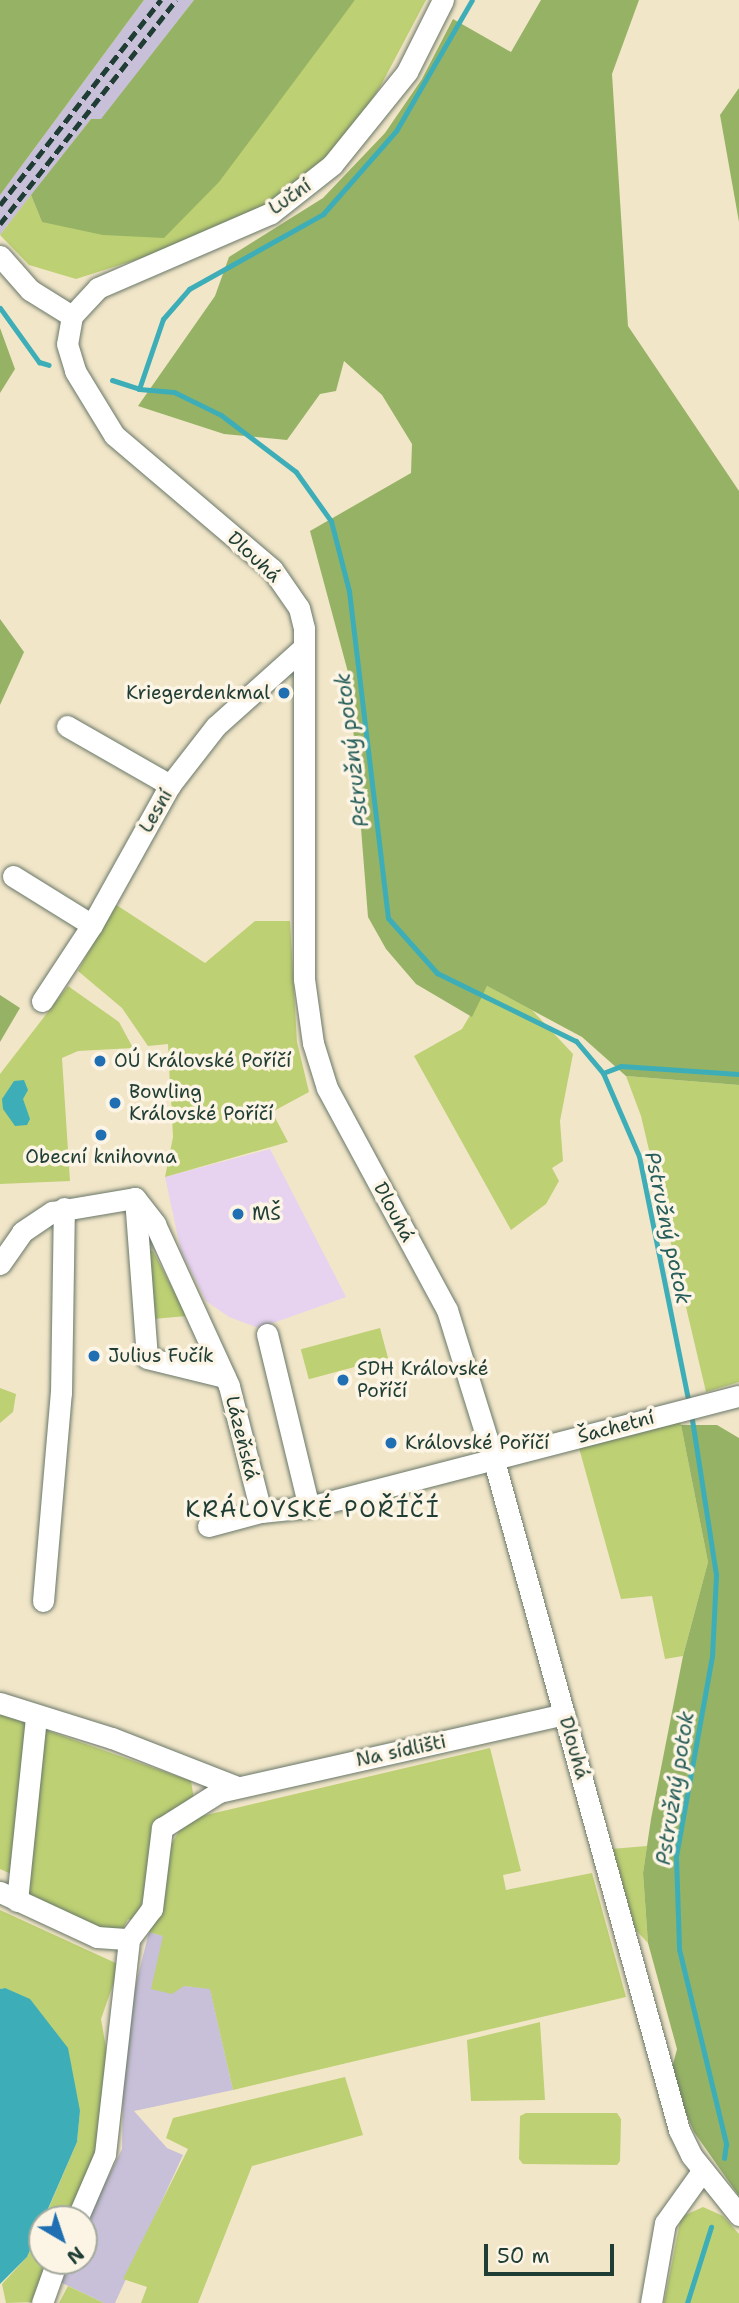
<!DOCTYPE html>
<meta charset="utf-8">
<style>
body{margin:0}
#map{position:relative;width:739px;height:2303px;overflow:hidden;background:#f2e6c9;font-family:"Shantell Sans",sans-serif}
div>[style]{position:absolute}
.built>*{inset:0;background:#e7d2ef}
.industrial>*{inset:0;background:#c8bfd8}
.green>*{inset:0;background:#bdd073;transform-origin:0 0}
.forest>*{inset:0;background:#96b265}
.water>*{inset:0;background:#3daeb8}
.stream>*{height:5px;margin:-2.5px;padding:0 2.5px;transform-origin:2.5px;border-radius:2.5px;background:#3daeb8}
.roads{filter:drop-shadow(0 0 2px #697868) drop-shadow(0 0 2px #697868)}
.minor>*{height:21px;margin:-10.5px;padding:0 10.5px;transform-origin:10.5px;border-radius:10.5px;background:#fff}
.rail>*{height:5px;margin-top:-2.5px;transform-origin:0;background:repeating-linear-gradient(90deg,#1f3d34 0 10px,transparent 0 15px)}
.dots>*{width:19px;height:19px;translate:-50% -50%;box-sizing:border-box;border:4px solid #fcf5e5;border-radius:50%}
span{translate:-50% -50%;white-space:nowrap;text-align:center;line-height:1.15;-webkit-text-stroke:7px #fcf5e5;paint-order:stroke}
.street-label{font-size:19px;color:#1f3d34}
.poi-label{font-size:19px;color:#1f3d34}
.right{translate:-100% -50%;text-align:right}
.left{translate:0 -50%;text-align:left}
.water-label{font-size:21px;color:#285f5c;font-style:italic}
.quarter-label{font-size:23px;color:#1f3d34;letter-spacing:2px}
.north{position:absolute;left:28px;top:2205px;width:70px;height:70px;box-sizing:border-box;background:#fcf5e5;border:2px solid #a4ab9e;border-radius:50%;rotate:141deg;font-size:19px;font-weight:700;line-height:28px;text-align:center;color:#1f3d34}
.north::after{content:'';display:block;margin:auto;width:24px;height:32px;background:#1f6fb2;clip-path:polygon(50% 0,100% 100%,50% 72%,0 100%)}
.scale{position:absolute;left:484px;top:2244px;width:130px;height:32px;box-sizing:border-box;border:4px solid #1f3d34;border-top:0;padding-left:9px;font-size:21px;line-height:24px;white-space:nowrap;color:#1f3d34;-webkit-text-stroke:5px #fcf5e5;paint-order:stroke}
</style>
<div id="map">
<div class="built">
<i style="clip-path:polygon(270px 1149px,346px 1297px,259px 1328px,229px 1317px,206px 1301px,181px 1251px,165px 1177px)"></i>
</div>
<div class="industrial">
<i style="clip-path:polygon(144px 0,194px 0,101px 120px,91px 119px,0 235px,0 195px)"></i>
<i style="clip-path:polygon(149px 1932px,164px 1936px,184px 1986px,210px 1988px,233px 2090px,134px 2111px,167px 2148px,183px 2155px,115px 2303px,104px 2303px,58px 2281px,67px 2261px,84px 2261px,84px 2226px,122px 2149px,124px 2032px)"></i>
</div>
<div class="green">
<i style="clip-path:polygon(355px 0,426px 0,380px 87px,350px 132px,309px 174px,267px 204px,170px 249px,76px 279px,29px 265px,0 235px,31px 195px,42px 222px,303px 64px)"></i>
<i style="clip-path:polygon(115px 904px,205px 963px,255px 921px,290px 921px,297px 1042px,309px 1092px,272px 1112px,288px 1142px,165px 1177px,173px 1137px,171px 1097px,161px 1098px,160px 1087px,170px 1086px,168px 1044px,148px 1046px,122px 1008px,78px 971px)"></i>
<i style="clip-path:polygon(68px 986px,119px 1022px,133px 1048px,78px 1051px,62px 1058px,70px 1181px,0 1184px,0 1074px)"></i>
<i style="clip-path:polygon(487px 986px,532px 1010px,573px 1054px,560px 1121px,563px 1161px,552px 1168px,559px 1181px,546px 1204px,511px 1230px,414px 1056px,462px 1029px)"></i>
<i style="clip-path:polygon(626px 1076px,739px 1085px,739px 1382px,706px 1392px,641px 1116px)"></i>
<i style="clip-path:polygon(148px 1250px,153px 1251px,187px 1316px,153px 1319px)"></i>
<i style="left:380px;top:1328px;width:31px;height:82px;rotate:75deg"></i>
<i style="clip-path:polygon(0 1388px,16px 1394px,13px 1412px,0 1423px)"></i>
<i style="clip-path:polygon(680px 1420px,708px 1562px,683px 1656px,665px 1659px,652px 1596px,621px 1599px,579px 1448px)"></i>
<i style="clip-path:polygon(0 1714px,191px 1781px,194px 1799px,169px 1812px,136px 1922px,128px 1919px,122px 1930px,109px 1934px,24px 1900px,25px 1880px,0 1869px)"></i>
<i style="clip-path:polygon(490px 1748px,521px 1871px,503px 1875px,506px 1890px,592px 1873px,626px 1997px,233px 2090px,210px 1989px,184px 1986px,172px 1994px,151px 1989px,163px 1936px,149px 1932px,158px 1909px,168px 1850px,182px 1826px,189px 1819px)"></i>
<i style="clip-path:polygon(647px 1846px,643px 1873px,648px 1943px,630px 1924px,611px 1849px)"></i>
<i style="clip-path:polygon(0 1910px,120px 1965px,101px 2019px,108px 2059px,94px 2168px,70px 2219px,44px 2219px,77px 2142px,80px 2111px,5px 1988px,0 1989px)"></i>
<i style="clip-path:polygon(540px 2022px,545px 2100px,471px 2101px,467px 2040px)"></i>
<i style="clip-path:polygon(345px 2077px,363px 2135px,252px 2166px,198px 2303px,141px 2303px,147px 2287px,123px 2279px,188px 2149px,166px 2138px,173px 2118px)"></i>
<i style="clip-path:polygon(526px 2113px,617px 2113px,621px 2119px,620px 2161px,617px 2165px,523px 2164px,519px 2159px,520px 2116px)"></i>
<i style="clip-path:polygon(703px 2207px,723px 2216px,739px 2234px,739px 2303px,664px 2303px,681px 2217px)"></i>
<i style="clip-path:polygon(42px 2223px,42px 2261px,50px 2261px,36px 2302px,6px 2303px,2px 2284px,27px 2257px)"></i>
<i style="clip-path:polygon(68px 2286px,104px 2303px,59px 2303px)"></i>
</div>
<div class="forest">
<i style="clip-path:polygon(0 0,144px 0,0 195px)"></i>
<i style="clip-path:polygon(194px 0,355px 0,219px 182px,164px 238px,103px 235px,42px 222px,31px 195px,91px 119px,101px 119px)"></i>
<i style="clip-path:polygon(541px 0,639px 0,612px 74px,628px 326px,739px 491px,739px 1085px,626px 1076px,582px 1037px,487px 986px,472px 1017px,416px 984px,386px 949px,368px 917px,349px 676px,310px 531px,411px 473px,412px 444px,382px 395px,344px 361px,336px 391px,320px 394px,287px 440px,224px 434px,138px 406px,215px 296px,229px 257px,323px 198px,385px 133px,422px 79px,453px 19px,511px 52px)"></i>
<i style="clip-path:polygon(739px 88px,739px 222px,720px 115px)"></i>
<i style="clip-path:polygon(0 328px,15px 369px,0 393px)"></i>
<i style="clip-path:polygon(0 619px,24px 652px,0 705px)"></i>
<i style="clip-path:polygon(0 995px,20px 1008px,0 1042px)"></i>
<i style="clip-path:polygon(681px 1425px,717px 1425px,739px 1438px,739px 2196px,694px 2132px,670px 2076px,677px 2049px,648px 1943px,643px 1873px,651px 1819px,683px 1656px,708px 1562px)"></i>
</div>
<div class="water">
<i style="clip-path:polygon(24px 1080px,28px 1090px,23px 1099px,30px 1119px,27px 1125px,15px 1126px,3px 1109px,2px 1099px,14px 1081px)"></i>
<i style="clip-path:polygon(5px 1988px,30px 1999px,68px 2048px,80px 2111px,77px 2142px,27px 2257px,0 2284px,0 1989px)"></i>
</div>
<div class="stream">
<i style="left:0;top:308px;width:67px;rotate:54.2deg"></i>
<i style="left:39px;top:362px;width:10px;rotate:17deg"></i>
<i style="left:112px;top:380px;width:28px;rotate:18deg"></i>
<i style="left:139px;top:389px;width:35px;rotate:5deg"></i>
<i style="left:174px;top:392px;width:52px;rotate:26.1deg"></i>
<i style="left:221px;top:415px;width:94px;rotate:37.2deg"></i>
<i style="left:296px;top:472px;width:60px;rotate:54.5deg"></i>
<i style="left:331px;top:521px;width:72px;rotate:75.6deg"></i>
<i style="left:349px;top:591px;width:329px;rotate:83.2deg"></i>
<i style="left:388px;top:918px;width:74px;rotate:48.3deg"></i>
<i style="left:437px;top:973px;width:155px;rotate:26.1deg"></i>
<i style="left:576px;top:1041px;width:42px;rotate:49.8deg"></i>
<i style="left:603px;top:1073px;width:90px;rotate:66.6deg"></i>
<i style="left:639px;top:1156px;width:252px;rotate:78.6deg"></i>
<i style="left:139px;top:389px;width:74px;rotate:-71.1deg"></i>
<i style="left:163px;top:319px;width:40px;rotate:-49deg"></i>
<i style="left:189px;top:289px;width:154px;rotate:-29.2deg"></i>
<i style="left:323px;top:214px;width:111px;rotate:-48.7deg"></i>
<i style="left:396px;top:131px;width:151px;rotate:-59.9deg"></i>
<i style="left:603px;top:1073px;width:19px;rotate:-21deg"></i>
<i style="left:621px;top:1066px;width:118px;rotate:3.9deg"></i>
<i style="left:691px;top:1413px;width:164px;rotate:81.2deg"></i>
<i style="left:716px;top:1575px;width:81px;rotate:92.8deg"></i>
<i style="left:712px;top:1656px;width:204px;rotate:100.2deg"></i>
<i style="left:676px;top:1857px;width:92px;rotate:88.1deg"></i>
<i style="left:679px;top:1949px;width:201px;rotate:76.4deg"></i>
<i style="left:726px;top:2144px;width:14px;rotate:98deg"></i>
<i style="left:687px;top:2303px;width:80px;rotate:-72.5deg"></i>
</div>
<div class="roads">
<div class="minor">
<i style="left:443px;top:0;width:80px;rotate:116.6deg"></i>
<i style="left:407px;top:72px;width:119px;rotate:128.9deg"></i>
<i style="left:332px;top:165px;width:78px;rotate:141.8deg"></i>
<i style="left:271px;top:213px;width:189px;rotate:156.6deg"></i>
<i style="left:98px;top:288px;width:38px;rotate:133deg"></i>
<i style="left:72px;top:316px;width:28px;rotate:100deg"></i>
<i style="left:67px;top:344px;width:28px;rotate:73deg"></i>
<i style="left:75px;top:371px;width:75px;rotate:58.6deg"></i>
<i style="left:114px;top:435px;width:207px;rotate:40.3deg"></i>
<i style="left:272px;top:569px;width:47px;rotate:55.3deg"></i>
<i style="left:299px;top:608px;width:21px;rotate:76deg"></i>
<i style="left:304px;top:628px;width:351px;rotate:90deg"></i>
<i style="left:304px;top:979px;width:65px;rotate:82deg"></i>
<i style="left:313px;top:1043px;width:47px;rotate:72.7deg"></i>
<i style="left:327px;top:1088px;width:252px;rotate:61.6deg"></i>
<i style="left:447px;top:1310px;width:158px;rotate:72.7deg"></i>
<i style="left:494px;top:1461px;width:694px;rotate:74.54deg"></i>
<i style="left:679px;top:2130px;width:28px;rotate:64deg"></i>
<i style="left:691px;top:2155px;width:77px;rotate:51.3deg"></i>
<i style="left:0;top:256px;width:45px;rotate:48.6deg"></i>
<i style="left:30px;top:290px;width:49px;rotate:31.8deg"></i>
<i style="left:67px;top:726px;width:119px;rotate:29.8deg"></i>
<i style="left:13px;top:876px;width:93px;rotate:31.8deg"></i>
<i style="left:42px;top:1001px;width:91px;rotate:-56.7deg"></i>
<i style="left:92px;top:925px;width:160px;rotate:-60.9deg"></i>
<i style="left:170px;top:785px;width:75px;rotate:-52.1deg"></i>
<i style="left:216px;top:726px;width:118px;rotate:-41.9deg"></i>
<i style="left:135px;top:1198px;width:33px;rotate:52deg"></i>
<i style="left:155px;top:1224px;width:178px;rotate:65.4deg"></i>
<i style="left:229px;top:1386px;width:130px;rotate:75.7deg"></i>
<i style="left:135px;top:1198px;width:160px;rotate:85.7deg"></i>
<i style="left:147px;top:1358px;width:80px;rotate:13.7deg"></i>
<i style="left:0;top:1264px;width:39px;rotate:-55deg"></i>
<i style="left:22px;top:1232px;width:36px;rotate:-34deg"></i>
<i style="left:52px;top:1212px;width:84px;rotate:-9.6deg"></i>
<i style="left:267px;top:1334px;width:178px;rotate:76.4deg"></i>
<i style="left:208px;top:1526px;width:55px;rotate:-14.8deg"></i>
<i style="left:261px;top:1512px;width:48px;rotate:-5.9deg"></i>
<i style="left:309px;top:1507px;width:444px;rotate:-14.5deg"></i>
<i style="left:43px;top:1601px;width:209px;rotate:-85.1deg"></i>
<i style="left:61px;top:1393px;width:185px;rotate:-89.1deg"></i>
<i style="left:0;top:1703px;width:117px;rotate:17.4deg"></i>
<i style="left:112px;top:1738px;width:134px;rotate:21.4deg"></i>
<i style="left:0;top:1892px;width:107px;rotate:24.9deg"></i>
<i style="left:97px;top:1937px;width:32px;rotate:4deg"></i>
<i style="left:129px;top:1939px;width:38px;rotate:-53deg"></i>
<i style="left:152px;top:1909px;width:82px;rotate:-83deg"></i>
<i style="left:162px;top:1828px;width:67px;rotate:-32.3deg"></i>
<i style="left:219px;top:1792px;width:354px;rotate:-12.7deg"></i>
<i style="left:17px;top:1901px;width:186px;rotate:-84.1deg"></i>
<i style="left:77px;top:2219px;width:71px;rotate:-66.7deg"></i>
<i style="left:105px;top:2154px;width:216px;rotate:-83.6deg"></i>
<i style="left:42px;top:2303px;width:45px;rotate:-70.3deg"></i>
<i style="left:651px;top:2303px;width:81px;rotate:-80.1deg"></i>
<i style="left:665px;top:2223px;width:65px;rotate:-54.4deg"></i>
</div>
</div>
<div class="rail">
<i style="left:0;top:205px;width:261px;rotate:-51.9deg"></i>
<i style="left:0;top:224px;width:285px;rotate:-51.8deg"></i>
</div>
<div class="dots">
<i style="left:284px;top:693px;background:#1f6fb2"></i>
<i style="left:100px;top:1061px;background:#1f6fb2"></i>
<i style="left:115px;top:1103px;background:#1f6fb2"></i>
<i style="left:101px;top:1135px;background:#1f6fb2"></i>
<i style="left:238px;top:1214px;background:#1f6fb2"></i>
<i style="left:94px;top:1356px;background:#1f6fb2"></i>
<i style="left:343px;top:1380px;background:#1f6fb2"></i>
<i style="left:391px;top:1443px;background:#1f6fb2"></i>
</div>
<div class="street-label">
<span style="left:290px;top:197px;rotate:-35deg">Luční</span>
<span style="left:254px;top:557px;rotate:43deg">Dlouhá</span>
<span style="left:156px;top:811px;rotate:-60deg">Lesní</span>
<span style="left:394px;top:1212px;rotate:62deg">Dlouhá</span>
<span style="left:616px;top:1427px;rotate:-15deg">Šachetní</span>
<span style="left:242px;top:1438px;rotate:76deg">Lázeňská</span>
<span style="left:574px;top:1748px;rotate:74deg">Dlouhá</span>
<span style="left:401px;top:1751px;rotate:-12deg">Na sídlišti</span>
</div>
<div class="poi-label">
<span class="right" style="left:270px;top:693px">Kriegerdenkmal</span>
<span class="left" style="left:114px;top:1061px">OÚ Královské Poříčí</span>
<span class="left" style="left:129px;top:1103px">Bowling<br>Královské Poříčí</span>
<span style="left:101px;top:1157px">Obecní knihovna</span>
<span class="left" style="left:252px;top:1214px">MŠ</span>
<span class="left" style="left:108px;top:1356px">Julius Fučík</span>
<span class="left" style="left:357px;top:1380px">SDH Královské<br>Poříčí</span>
<span class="left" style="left:405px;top:1443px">Královské Poříčí</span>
</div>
<div class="water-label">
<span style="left:352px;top:750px;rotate:-97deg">Pstružný potok</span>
<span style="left:668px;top:1228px;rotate:78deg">Pstružný potok</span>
<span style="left:675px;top:1788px;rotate:-81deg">Pstružný potok</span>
</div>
<div class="quarter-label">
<span style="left:313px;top:1509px">KRÁLOVSKÉ POŘÍČÍ</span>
</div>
<div class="north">N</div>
<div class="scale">50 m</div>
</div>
